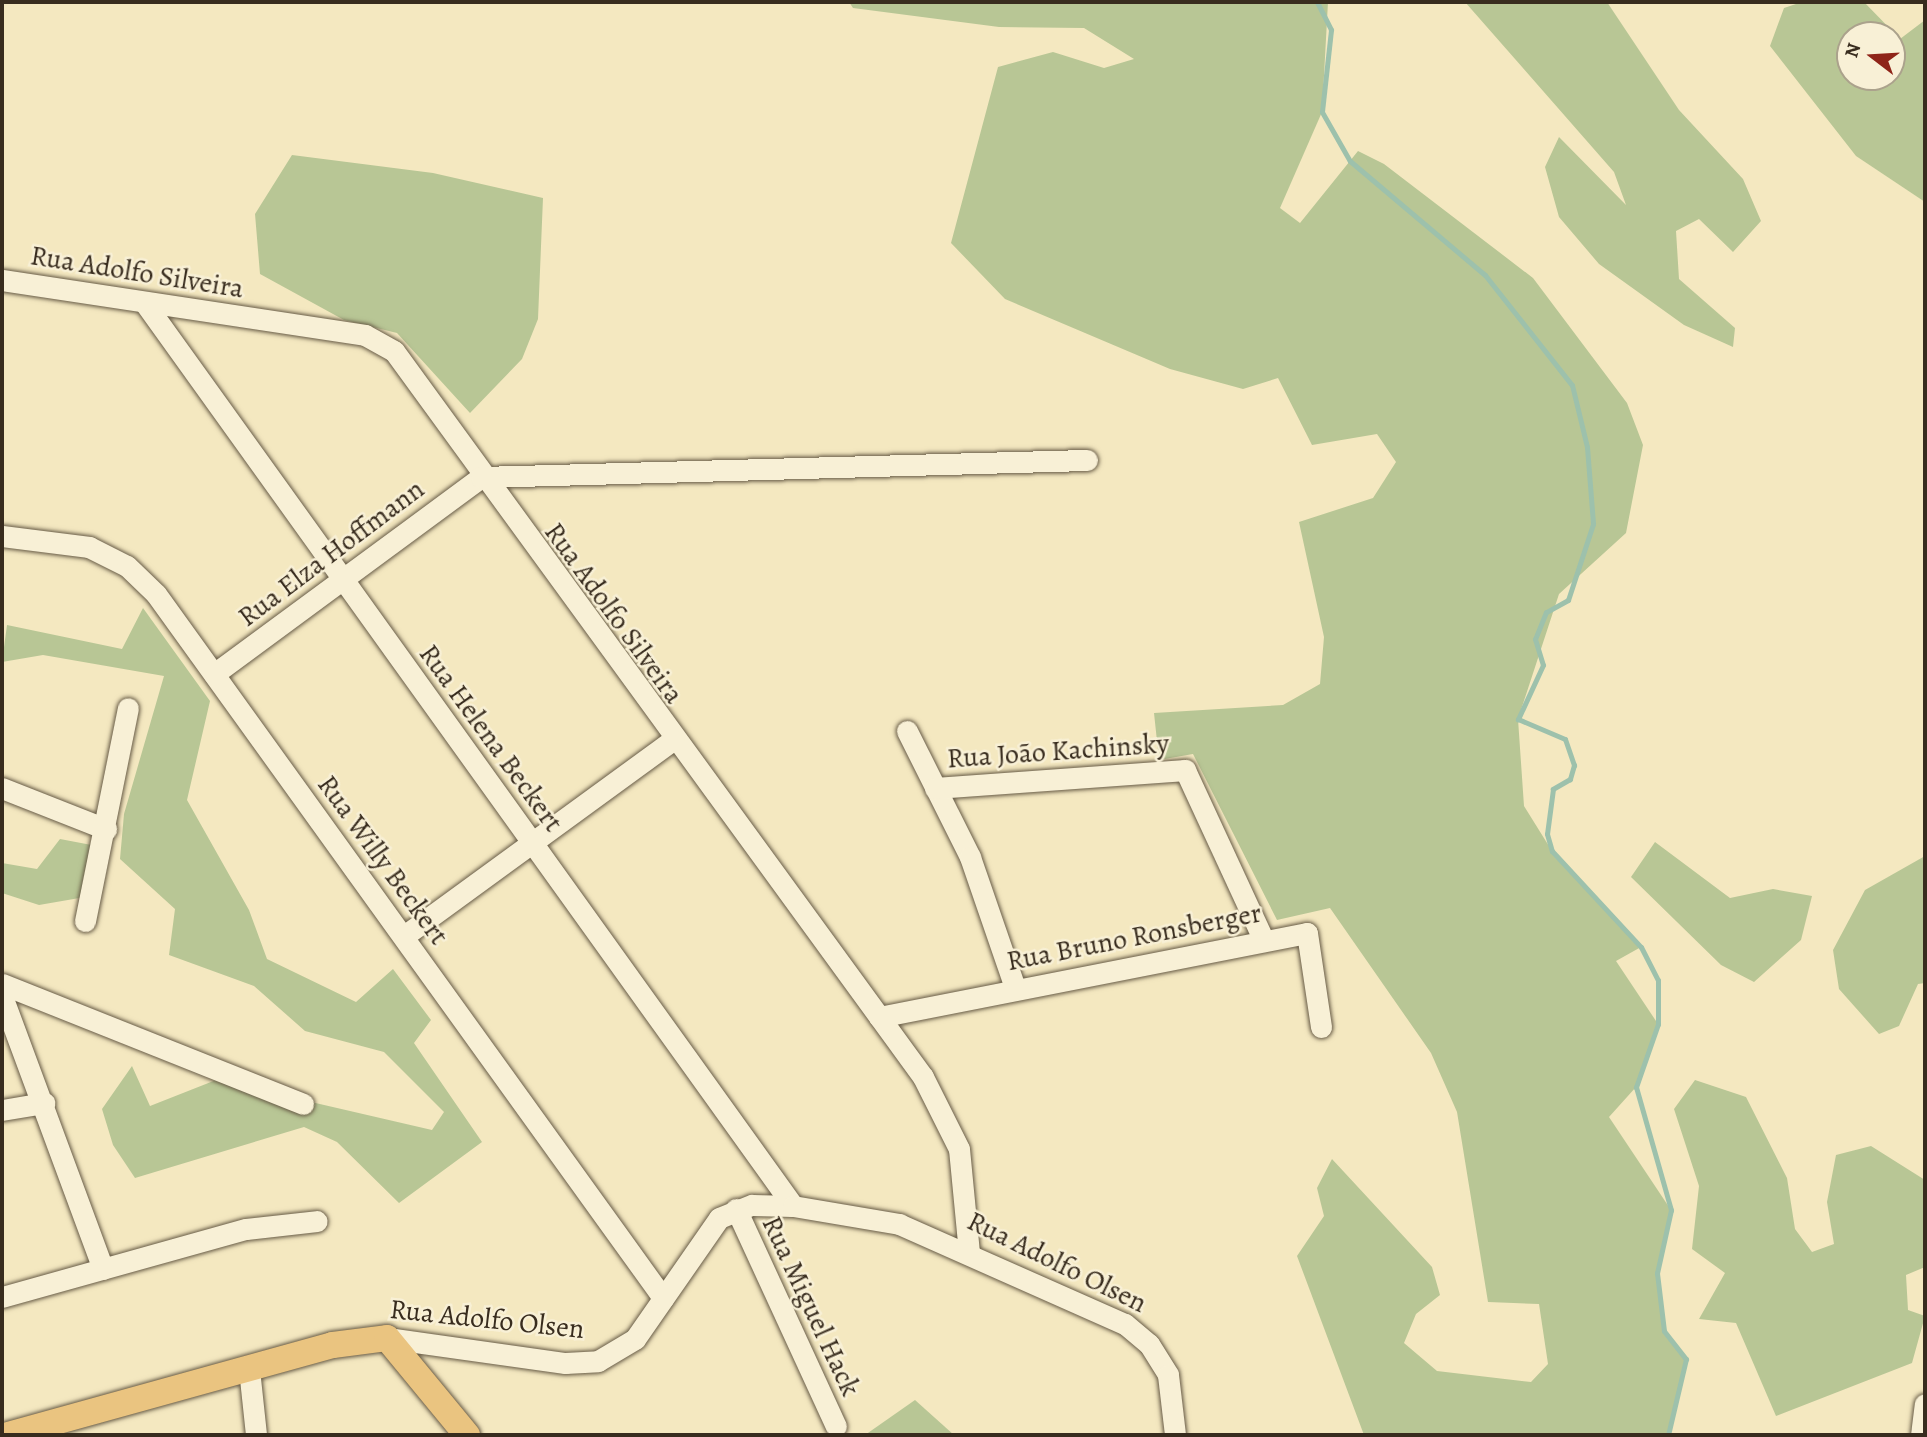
<!DOCTYPE html>
<meta charset="utf-8">
<style>
body{margin:0}
#map{position:relative;width:1927px;height:1437px;overflow:hidden;background:#f4e8c0;font-family:Alegreya,serif}
div>[style]{position:absolute}
.green>*{inset:0;background:#b8c695}
.stream>*{height:5px;margin:-2.5px;padding:0 2.5px;transform-origin:2.5px;border-radius:2.5px;background:#9dc1ac}
.roads{filter:drop-shadow(0 0 2px #675b46) drop-shadow(0 0 2px #675b46)}
.minor>*{height:21px;margin:-10.5px;padding:0 10.5px;transform-origin:10.5px;border-radius:10.5px;background:#f8f0d6}
.major>*{height:26px;margin:-13px;padding:0 13px;transform-origin:13px;border-radius:13px;background:#eac480}
span{translate:-50% -50%;white-space:nowrap;text-align:center;line-height:1.15;-webkit-text-stroke:5px #f8f0d6;paint-order:stroke}
.street-label{font-size:28px;color:#382c1e}
.frame{position:absolute;inset:0;border:4px solid #382c1e;pointer-events:none}
.north{position:absolute;left:1836px;top:21px;width:70px;height:70px;box-sizing:border-box;background:#f8f0d6;border:2px solid #aba28c;border-radius:50%;rotate:287deg;font-size:19px;font-weight:700;line-height:28px;text-align:center;color:#382c1e}
.north::after{content:'';display:block;margin:auto;width:24px;height:32px;background:#8f2418;clip-path:polygon(50% 0,100% 100%,50% 72%,0 100%)}
</style>
<div id="map">
<div class="green">
<i style="clip-path:polygon(849px 2px,1328px 2px,1322px 112px,1280px 208px,1300px 223px,1358px 151px,1384px 164px,1533px 278px,1627px 403px,1643px 445px,1626px 533px,1559px 594px,1518px 719px,1524px 806px,1552px 851px,1641px 947px,1616px 961px,1658px 1024px,1636px 1087px,1609px 1117px,1671px 1210px,1657px 1274px,1664px 1331px,1686px 1359px,1668px 1435px,1364px 1435px,1297px 1256px,1324px 1216px,1317px 1188px,1332px 1159px,1432px 1267px,1440px 1295px,1416px 1314px,1404px 1343px,1437px 1371px,1531px 1382px,1548px 1364px,1539px 1304px,1488px 1302px,1457px 1112px,1431px 1053px,1330px 908px,1277px 920px,1193px 754px,1159px 760px,1154px 713px,1283px 705px,1320px 684px,1324px 637px,1299px 522px,1373px 498px,1396px 462px,1377px 434px,1312px 445px,1278px 378px,1243px 389px,1170px 369px,1005px 299px,951px 243px,998px 67px,1053px 52px,1104px 68px,1134px 59px,1084px 28px,999px 27px,853px 8px)"></i>
<i style="clip-path:polygon(1465px 2px,1607px 2px,1679px 110px,1743px 179px,1761px 221px,1733px 252px,1699px 219px,1676px 231px,1679px 279px,1735px 328px,1733px 347px,1684px 325px,1599px 264px,1559px 217px,1545px 167px,1559px 137px,1626px 205px,1614px 172px)"></i>
<i style="clip-path:polygon(evenodd,1802px 2px,1864px 2px,1900px 39px,1925px 20px,1925px 202px,1856px 156px,1770px 46px,1784px 8px,1802px 2px,1892px 35px,1892px 77px,1850px 77px,1850px 35px,1892px 35px)"></i>
<i style="clip-path:polygon(292px 155px,433px 173px,543px 198px,538px 319px,522px 359px,470px 413px,397px 333px,344px 320px,260px 274px,255px 214px)"></i>
<i style="clip-path:polygon(143px 608px,210px 701px,187px 800px,249px 910px,267px 959px,356px 1002px,393px 969px,431px 1020px,414px 1043px,482px 1142px,399px 1203px,337px 1142px,304px 1127px,135px 1178px,113px 1145px,102px 1109px,132px 1066px,150px 1106px,216px 1080px,432px 1130px,444px 1112px,384px 1052px,305px 1031px,254px 986px,169px 955px,175px 909px,120px 859px,124px 814px,164px 676px,43px 655px,2px 662px,7px 625px,122px 649px)"></i>
<i style="clip-path:polygon(60px 839px,102px 847px,91px 896px,39px 905px,2px 893px,2px 863px,37px 869px)"></i>
<i style="clip-path:polygon(1655px 842px,1730px 898px,1773px 889px,1812px 896px,1801px 940px,1754px 982px,1721px 965px,1631px 877px)"></i>
<i style="clip-path:polygon(1925px 856px,1925px 983px,1918px 984px,1899px 1026px,1879px 1034px,1839px 989px,1833px 950px,1865px 890px)"></i>
<i style="clip-path:polygon(1695px 1080px,1746px 1097px,1787px 1178px,1795px 1229px,1812px 1252px,1834px 1244px,1827px 1202px,1836px 1155px,1871px 1146px,1925px 1180px,1925px 1267px,1906px 1275px,1908px 1310px,1925px 1316px,1912px 1363px,1776px 1416px,1736px 1323px,1699px 1319px,1725px 1273px,1692px 1249px,1699px 1186px,1674px 1109px)"></i>
<i style="clip-path:polygon(915px 1400px,954px 1435px,865px 1435px)"></i>
</div>
<div class="stream">
<i style="left:1317px;top:2px;width:31px;rotate:63deg"></i>
<i style="left:1331px;top:30px;width:82px;rotate:96.3deg"></i>
<i style="left:1322px;top:112px;width:56px;rotate:60.3deg"></i>
<i style="left:1350px;top:161px;width:177px;rotate:40.2deg"></i>
<i style="left:1485px;top:275px;width:140px;rotate:51.7deg"></i>
<i style="left:1572px;top:385px;width:64px;rotate:76.4deg"></i>
<i style="left:1587px;top:447px;width:77px;rotate:85.5deg"></i>
<i style="left:1593px;top:524px;width:80px;rotate:108.2deg"></i>
<i style="left:1568px;top:600px;width:25px;rotate:151deg"></i>
<i style="left:1546px;top:612px;width:29px;rotate:112deg"></i>
<i style="left:1535px;top:639px;width:27px;rotate:73deg"></i>
<i style="left:1543px;top:665px;width:60px;rotate:114.8deg"></i>
<i style="left:1518px;top:719px;width:51px;rotate:23.1deg"></i>
<i style="left:1565px;top:739px;width:28px;rotate:71deg"></i>
<i style="left:1574px;top:765px;width:15px;rotate:106deg"></i>
<i style="left:1570px;top:779px;width:20px;rotate:150deg"></i>
<i style="left:1553px;top:789px;width:45px;rotate:97.6deg"></i>
<i style="left:1547px;top:834px;width:18px;rotate:74deg"></i>
<i style="left:1552px;top:851px;width:131px;rotate:47.2deg"></i>
<i style="left:1641px;top:947px;width:37px;rotate:63deg"></i>
<i style="left:1658px;top:980px;width:44px;rotate:90deg"></i>
<i style="left:1658px;top:1024px;width:67px;rotate:109.2deg"></i>
<i style="left:1636px;top:1087px;width:128px;rotate:74.1deg"></i>
<i style="left:1671px;top:1210px;width:65px;rotate:102.5deg"></i>
<i style="left:1657px;top:1273px;width:58px;rotate:83.1deg"></i>
<i style="left:1664px;top:1331px;width:36px;rotate:52deg"></i>
<i style="left:1686px;top:1359px;width:78px;rotate:103.3deg"></i>
</div>
<div class="roads">
<div class="minor">
<i style="left:2px;top:280px;width:367px;rotate:8.6deg"></i>
<i style="left:365px;top:335px;width:33px;rotate:29deg"></i>
<i style="left:394px;top:351px;width:898px;rotate:53.92deg"></i>
<i style="left:923px;top:1077px;width:80px;rotate:63.4deg"></i>
<i style="left:959px;top:1149px;width:104px;rotate:84.5deg"></i>
<i style="left:144px;top:302px;width:1113px;rotate:54.32deg"></i>
<i style="left:2px;top:536px;width:88px;rotate:7.2deg"></i>
<i style="left:89px;top:547px;width:42px;rotate:26.6deg"></i>
<i style="left:127px;top:566px;width:40px;rotate:44deg"></i>
<i style="left:156px;top:594px;width:868px;rotate:54.24deg"></i>
<i style="left:214px;top:674px;width:332px;rotate:-36.4deg"></i>
<i style="left:481px;top:477px;width:606px;rotate:-1.61deg"></i>
<i style="left:907px;top:731px;width:141px;rotate:63.4deg"></i>
<i style="left:970px;top:857px;width:139px;rotate:71deg"></i>
<i style="left:2px;top:788px;width:112px;rotate:21.5deg"></i>
<i style="left:935px;top:788px;width:251px;rotate:-4.1deg"></i>
<i style="left:1185px;top:770px;width:188px;rotate:65.2deg"></i>
<i style="left:85px;top:921px;width:217px;rotate:-78.6deg"></i>
<i style="left:404px;top:936px;width:333px;rotate:-36.1deg"></i>
<i style="left:2px;top:984px;width:324px;rotate:21.7deg"></i>
<i style="left:2px;top:996px;width:291px;rotate:69.7deg"></i>
<i style="left:879px;top:1017px;width:436px;rotate:-11.1deg"></i>
<i style="left:1307px;top:933px;width:95px;rotate:81.5deg"></i>
<i style="left:2px;top:1110px;width:43px;rotate:-9.5deg"></i>
<i style="left:736px;top:1209px;width:239px;rotate:65.3deg"></i>
<i style="left:2px;top:1297px;width:253px;rotate:-15.6deg"></i>
<i style="left:246px;top:1229px;width:71px;rotate:-6.4deg"></i>
<i style="left:387px;top:1338px;width:180px;rotate:8deg"></i>
<i style="left:565px;top:1363px;width:33px;rotate:-3deg"></i>
<i style="left:598px;top:1361px;width:43px;rotate:-30.7deg"></i>
<i style="left:635px;top:1339px;width:147px;rotate:-55.2deg"></i>
<i style="left:719px;top:1218px;width:35px;rotate:-22deg"></i>
<i style="left:752px;top:1205px;width:41px;rotate:1.4deg"></i>
<i style="left:793px;top:1206px;width:108px;rotate:9.6deg"></i>
<i style="left:899px;top:1224px;width:247px;rotate:23.9deg"></i>
<i style="left:1125px;top:1324px;width:31px;rotate:40deg"></i>
<i style="left:1149px;top:1344px;width:36px;rotate:58deg"></i>
<i style="left:1168px;top:1375px;width:60px;rotate:83.3deg"></i>
<i style="left:249px;top:1369px;width:66px;rotate:83.9deg"></i>
<i style="left:1921px;top:1435px;width:31px;rotate:-83deg"></i>
</div>
<div class="major">
<i style="left:8px;top:1435px;width:337px;rotate:-15.5deg"></i>
<i style="left:333px;top:1345px;width:54px;rotate:-7.4deg"></i>
<i style="left:387px;top:1338px;width:126px;rotate:50.5deg"></i>
</div>
</div>
<div class="street-label">
<span style="left:137px;top:272px;rotate:9deg">Rua Adolfo Silveira</span>
<span style="left:331px;top:553px;rotate:-37deg">Rua Elza Hoffmann</span>
<span style="left:614px;top:613px;rotate:54deg">Rua Adolfo Silveira</span>
<span style="left:491px;top:738px;rotate:54deg">Rua Helena Beckert</span>
<span style="left:1058px;top:751px;rotate:-4deg">Rua João Kachinsky</span>
<span style="left:383px;top:860px;rotate:54deg">Rua Willy Beckert</span>
<span style="left:1134px;top:937px;rotate:-11deg">Rua Bruno Ronsberger</span>
<span style="left:1057px;top:1262px;rotate:26deg">Rua Adolfo Olsen</span>
<span style="left:811px;top:1306px;rotate:65deg">Rua Miguel Hack</span>
<span style="left:487px;top:1319px;rotate:6deg">Rua Adolfo Olsen</span>
</div>
<div class="frame"></div>
<div class="north">N</div>
</div>
